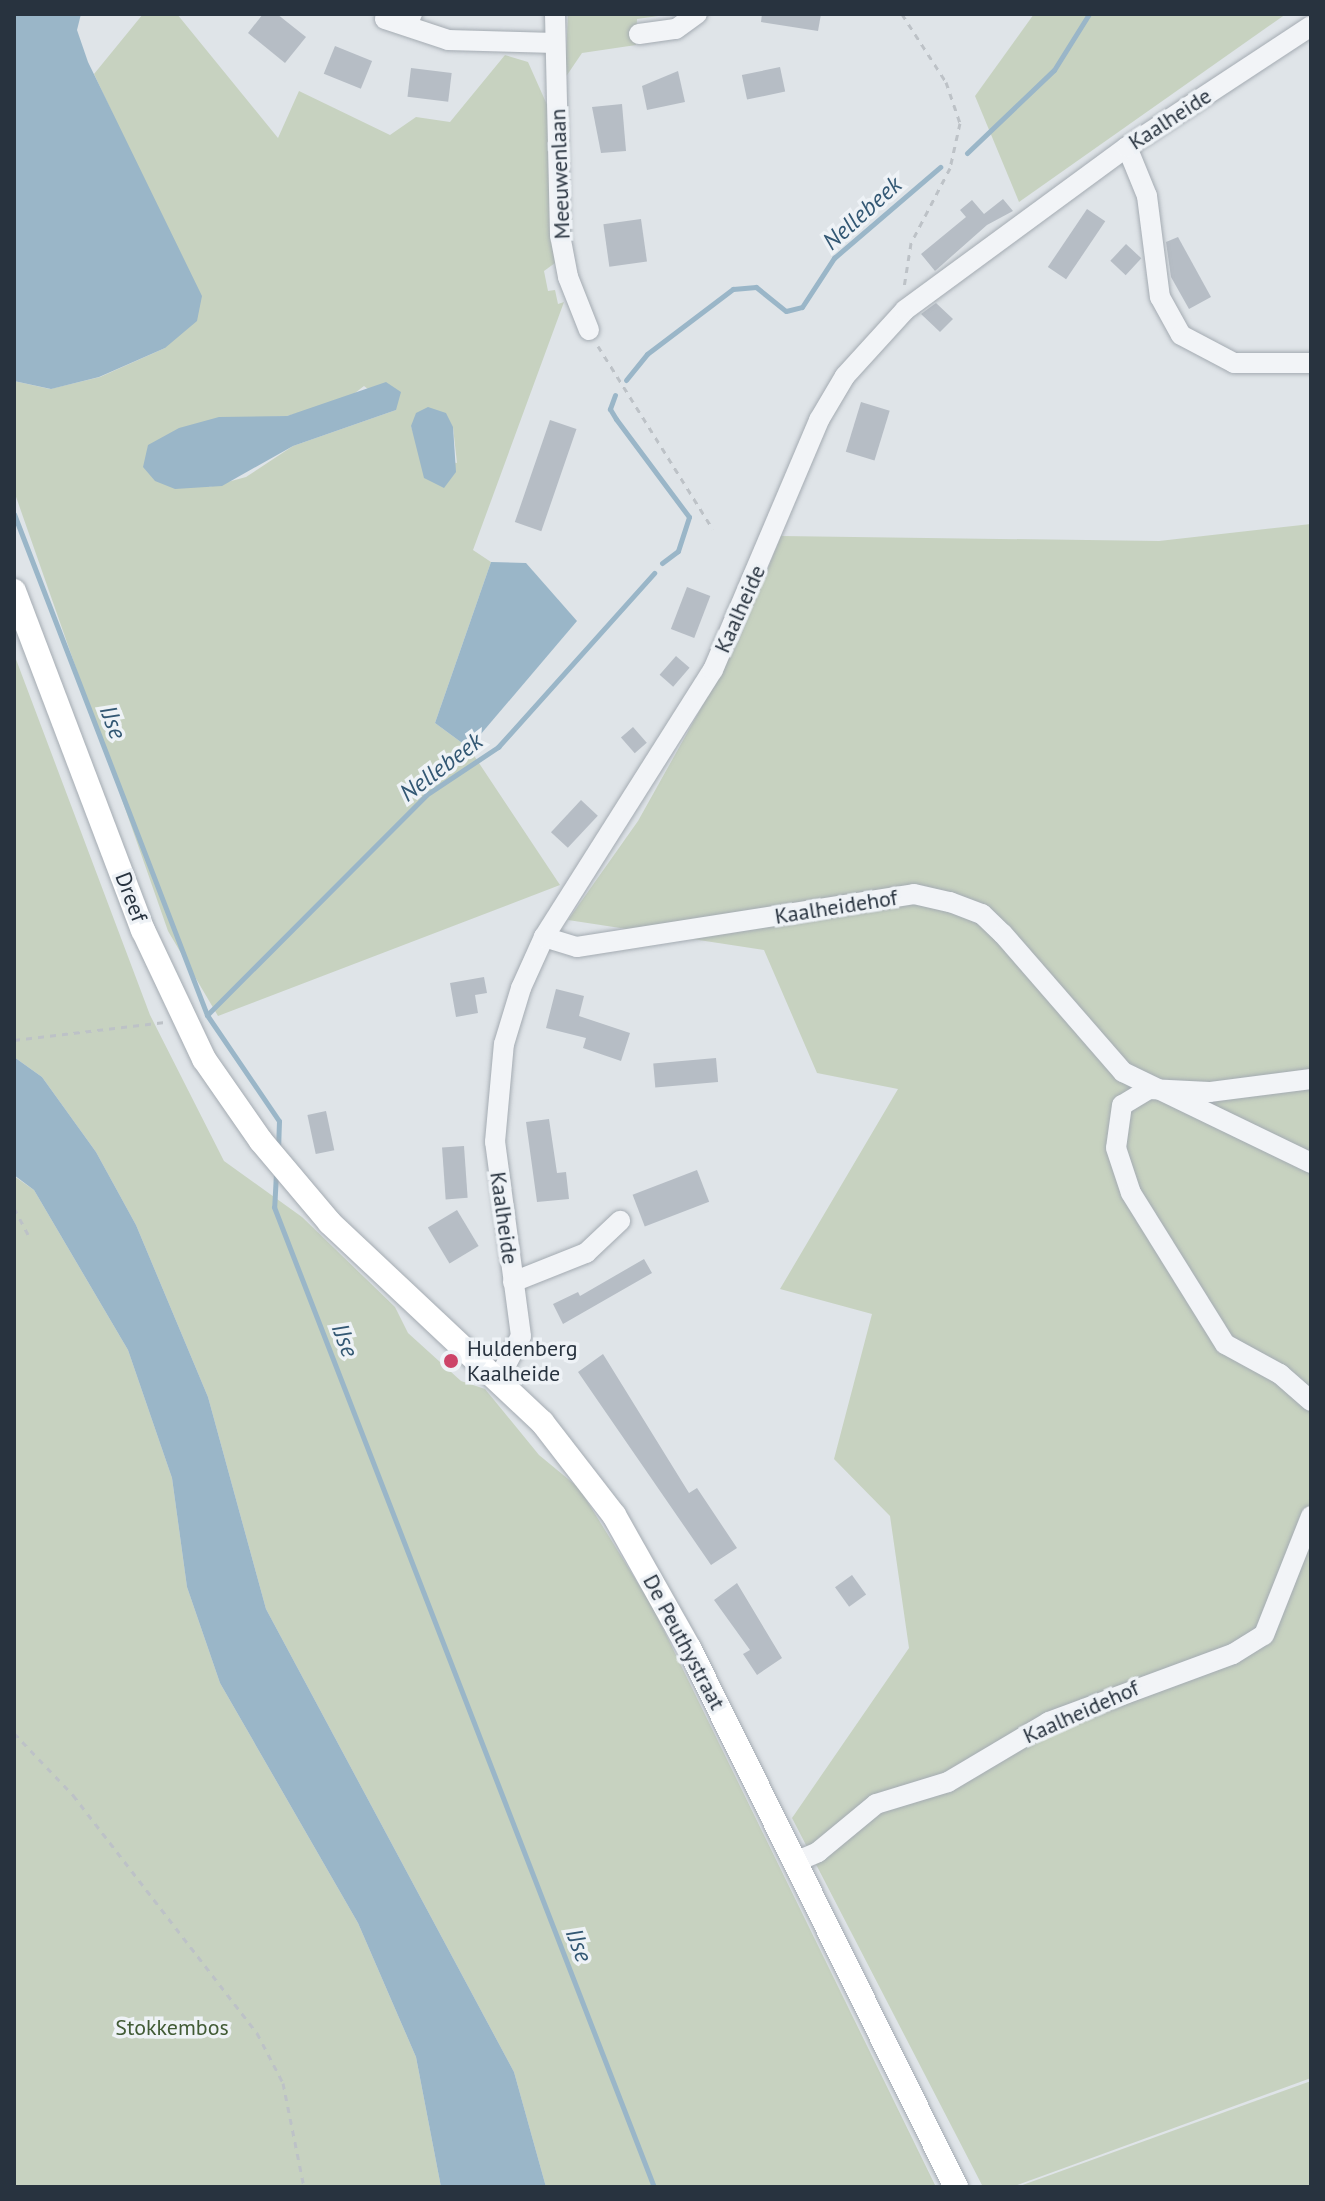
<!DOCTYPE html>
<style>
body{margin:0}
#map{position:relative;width:1325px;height:2201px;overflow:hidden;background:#dfe4e8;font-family:"PT Sans",sans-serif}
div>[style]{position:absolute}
.green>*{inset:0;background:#c7d2c0}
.water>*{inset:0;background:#9ab6c8}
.stream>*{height:5px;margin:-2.5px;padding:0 2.5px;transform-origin:2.5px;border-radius:2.5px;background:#9ab6c8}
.building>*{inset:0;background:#b6bdc5;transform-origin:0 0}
.path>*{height:3px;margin-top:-1.5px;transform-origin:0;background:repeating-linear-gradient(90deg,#bdc2c7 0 6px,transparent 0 12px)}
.roads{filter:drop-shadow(0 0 2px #a4abb2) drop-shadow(0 0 2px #a4abb2)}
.minor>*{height:20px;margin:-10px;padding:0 10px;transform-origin:10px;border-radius:10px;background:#f2f4f7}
.major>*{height:24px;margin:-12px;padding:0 12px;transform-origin:12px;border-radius:12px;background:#fff}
.dots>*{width:22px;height:22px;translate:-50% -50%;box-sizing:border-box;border:4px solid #eef2f6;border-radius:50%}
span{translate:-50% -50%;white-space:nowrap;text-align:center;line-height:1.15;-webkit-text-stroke:7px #eef2f6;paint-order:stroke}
.street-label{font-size:22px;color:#28333f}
.poi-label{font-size:22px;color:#28333f}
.left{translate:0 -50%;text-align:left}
.park-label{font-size:22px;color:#415b35}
.water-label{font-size:24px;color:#325773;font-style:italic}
.frame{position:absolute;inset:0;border:16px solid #28333f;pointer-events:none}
</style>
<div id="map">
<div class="green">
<i style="clip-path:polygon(evenodd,143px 14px,177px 14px,278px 138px,299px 91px,390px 135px,416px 117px,450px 122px,505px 55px,528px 62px,548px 107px,555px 263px,544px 271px,548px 291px,555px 290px,558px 304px,564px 302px,473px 550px,491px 562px,435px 723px,469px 748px,560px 885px,218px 1016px,168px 931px,14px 491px,14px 381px,50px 389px,100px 377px,165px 348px,140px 172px,94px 74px,143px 14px,364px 386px,396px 410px,293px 446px,246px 477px,209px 487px,211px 420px,287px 416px,346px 400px,364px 386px,143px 14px,411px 426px,453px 427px,457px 463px,421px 457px,411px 426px)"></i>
<i style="clip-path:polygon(568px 14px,672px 14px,637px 19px,636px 45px,582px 53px,565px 78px)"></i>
<i style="clip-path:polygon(1034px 14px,1286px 14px,1019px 202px,975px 96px)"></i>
<i style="clip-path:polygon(1311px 524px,1311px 2078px,1012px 2187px,983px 2187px,792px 1818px,909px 1648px,890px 1516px,834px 1459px,872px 1314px,780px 1289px,898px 1089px,817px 1073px,764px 950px,568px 920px,638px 821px,739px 640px,781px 536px,1159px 541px)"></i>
<i style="clip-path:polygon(14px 654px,150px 1015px,224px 1161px,302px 1217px,395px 1307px,408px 1333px,461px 1381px,485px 1389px,539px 1455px,579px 1488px,652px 1606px,936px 2187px,546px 2187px,514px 2072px,266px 1609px,208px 1397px,136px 1225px,96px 1152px,42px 1077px,14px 1057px)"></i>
<i style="clip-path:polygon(14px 1176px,34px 1190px,128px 1350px,172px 1478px,187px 1587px,220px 1683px,358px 1923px,416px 2057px,441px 2187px,14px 2187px)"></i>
<i style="clip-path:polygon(1311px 2081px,1311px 2187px,1017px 2187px)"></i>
</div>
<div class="water">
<i style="clip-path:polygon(14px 14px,81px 14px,77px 30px,88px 62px,202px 296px,197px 321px,165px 348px,99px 377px,51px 389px,14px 381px)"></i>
<i style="clip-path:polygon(386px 382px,401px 392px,396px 410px,293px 446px,222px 486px,175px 489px,155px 481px,143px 467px,148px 445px,179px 428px,219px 417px,287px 416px)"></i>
<i style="clip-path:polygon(428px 407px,446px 413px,453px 427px,456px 472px,444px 488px,424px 478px,411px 426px,416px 413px)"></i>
<i style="clip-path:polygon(491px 562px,526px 563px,577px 621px,469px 748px,435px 723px)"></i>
<i style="clip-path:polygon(14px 1057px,42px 1077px,96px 1152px,136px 1225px,208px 1397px,266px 1609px,514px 2072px,546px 2187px,441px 2187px,416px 2057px,358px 1923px,220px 1683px,187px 1587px,172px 1478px,128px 1350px,34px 1190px,14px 1175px)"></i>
</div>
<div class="stream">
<i style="left:967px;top:153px;width:120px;rotate:-43.7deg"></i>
<i style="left:1054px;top:70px;width:66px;rotate:-58deg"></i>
<i style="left:626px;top:380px;width:33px;rotate:-51deg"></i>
<i style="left:647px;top:354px;width:108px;rotate:-37.1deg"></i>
<i style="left:733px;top:289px;width:23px;rotate:-5deg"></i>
<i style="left:756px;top:287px;width:38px;rotate:39deg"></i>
<i style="left:786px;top:311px;width:16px;rotate:-14deg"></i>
<i style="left:802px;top:307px;width:59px;rotate:-56.9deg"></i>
<i style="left:834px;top:258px;width:140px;rotate:-40.6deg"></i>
<i style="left:615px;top:395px;width:15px;rotate:110deg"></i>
<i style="left:610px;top:409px;width:12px;rotate:59deg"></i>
<i style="left:616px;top:419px;width:122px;rotate:53.3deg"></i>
<i style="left:689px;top:517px;width:36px;rotate:108deg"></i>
<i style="left:678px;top:551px;width:20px;rotate:143deg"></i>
<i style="left:14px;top:514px;width:537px;rotate:68.93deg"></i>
<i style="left:207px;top:1015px;width:128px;rotate:55.8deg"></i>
<i style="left:279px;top:1121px;width:26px;rotate:92deg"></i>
<i style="left:207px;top:1015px;width:310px;rotate:-45.1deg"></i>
<i style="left:426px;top:795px;width:87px;rotate:-33.7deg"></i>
<i style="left:498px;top:747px;width:234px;rotate:-48.1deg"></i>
<i style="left:276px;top:1173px;width:34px;rotate:93deg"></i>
<i style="left:274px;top:1207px;width:1051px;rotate:68.81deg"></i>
</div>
<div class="building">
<i style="clip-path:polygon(263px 14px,277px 14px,306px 37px,285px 63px,248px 33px)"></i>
<i style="clip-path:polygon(762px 14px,821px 14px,818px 31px,761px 22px)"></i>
<i style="left:335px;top:46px;width:40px;height:30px;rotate:22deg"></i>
<i style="left:780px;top:67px;width:25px;height:39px;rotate:78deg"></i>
<i style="left:411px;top:68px;width:41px;height:29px;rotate:7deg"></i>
<i style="clip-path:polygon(678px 71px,685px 102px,647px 110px,642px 86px)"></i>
<i style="clip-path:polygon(622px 104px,626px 151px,601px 153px,592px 107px)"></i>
<i style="clip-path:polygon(1003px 199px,1013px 211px,987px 225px,935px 271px,921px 254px,966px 217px,960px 210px,972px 200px,984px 214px)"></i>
<i style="left:1087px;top:209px;width:22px;height:70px;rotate:34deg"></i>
<i style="left:641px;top:219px;width:43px;height:38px;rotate:82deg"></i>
<i style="clip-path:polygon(1178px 237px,1211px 297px,1189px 309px,1171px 277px,1166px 242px)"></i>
<i style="left:1126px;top:244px;width:21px;height:23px;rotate:43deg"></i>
<i style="clip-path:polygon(936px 303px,953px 319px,940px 332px,921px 314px)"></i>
<i style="left:861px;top:402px;width:30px;height:52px;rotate:17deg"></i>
<i style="left:550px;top:420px;width:28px;height:108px;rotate:19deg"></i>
<i style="left:687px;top:587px;width:25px;height:45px;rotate:21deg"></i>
<i style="left:676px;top:656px;width:18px;height:25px;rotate:41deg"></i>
<i style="left:633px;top:727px;width:21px;height:16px;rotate:49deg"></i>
<i style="left:581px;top:800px;width:23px;height:44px;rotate:43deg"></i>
<i style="clip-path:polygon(484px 977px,487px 993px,475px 995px,478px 1013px,456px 1017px,450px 983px)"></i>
<i style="clip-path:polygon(556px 989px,584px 996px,579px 1016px,630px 1033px,621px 1061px,583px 1048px,586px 1038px,546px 1028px)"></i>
<i style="left:716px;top:1058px;width:24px;height:63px;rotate:85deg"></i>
<i style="left:326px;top:1111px;width:40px;height:19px;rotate:78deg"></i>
<i style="clip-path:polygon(549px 1119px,557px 1173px,566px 1172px,569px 1199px,537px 1202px,526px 1122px)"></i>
<i style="left:464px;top:1146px;width:52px;height:22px;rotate:86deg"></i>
<i style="left:697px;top:1170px;width:34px;height:69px;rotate:69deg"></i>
<i style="left:457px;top:1210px;width:42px;height:34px;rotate:59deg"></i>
<i style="clip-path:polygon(644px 1259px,652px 1273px,563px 1324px,553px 1304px,578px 1292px,580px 1296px)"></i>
<i style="clip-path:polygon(603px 1354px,689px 1493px,697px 1488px,737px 1548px,711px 1565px,578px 1372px)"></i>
<i style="left:852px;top:1575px;width:24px;height:21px;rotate:54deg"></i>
<i style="clip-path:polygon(737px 1583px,782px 1658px,757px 1675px,743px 1654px,750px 1650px,714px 1600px)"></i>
</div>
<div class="path">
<i style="left:902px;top:14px;width:81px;rotate:57.1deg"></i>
<i style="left:946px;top:82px;width:43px;rotate:71.1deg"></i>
<i style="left:960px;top:123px;width:46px;rotate:102.5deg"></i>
<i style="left:950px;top:168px;width:85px;rotate:117.5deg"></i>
<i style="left:911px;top:243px;width:45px;rotate:99deg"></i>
<i style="left:598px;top:346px;width:216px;rotate:57.9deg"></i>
<i style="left:14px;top:1040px;width:152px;rotate:-6.8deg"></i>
<i style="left:14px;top:1208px;width:30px;rotate:62deg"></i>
<i style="left:14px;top:1733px;width:86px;rotate:46.4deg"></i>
<i style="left:73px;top:1795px;width:301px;rotate:52.3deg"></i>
<i style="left:257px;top:2033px;width:56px;rotate:62.5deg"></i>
<i style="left:283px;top:2083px;width:106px;rotate:78.6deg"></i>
</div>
<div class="roads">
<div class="minor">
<i style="left:412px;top:14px;width:27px;rotate:170deg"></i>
<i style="left:385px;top:19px;width:66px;rotate:18.4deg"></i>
<i style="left:448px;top:40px;width:107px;rotate:1.6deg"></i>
<i style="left:555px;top:14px;width:221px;rotate:88.7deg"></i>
<i style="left:560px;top:235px;width:43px;rotate:79.2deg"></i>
<i style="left:568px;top:277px;width:57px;rotate:68.4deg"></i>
<i style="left:639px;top:34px;width:37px;rotate:-8deg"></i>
<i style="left:676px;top:29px;width:26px;rotate:-36deg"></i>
<i style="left:1127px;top:147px;width:53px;rotate:67.8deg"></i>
<i style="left:1147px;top:196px;width:102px;rotate:82.7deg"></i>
<i style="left:1160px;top:297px;width:43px;rotate:61.1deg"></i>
<i style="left:1181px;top:335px;width:60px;rotate:27.8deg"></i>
<i style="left:1234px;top:363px;width:77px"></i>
<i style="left:544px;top:937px;width:34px;rotate:17deg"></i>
<i style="left:577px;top:947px;width:341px;rotate:-8.9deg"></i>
<i style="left:914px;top:894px;width:37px;rotate:13deg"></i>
<i style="left:950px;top:902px;width:34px;rotate:21deg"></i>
<i style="left:982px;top:914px;width:29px;rotate:44deg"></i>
<i style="left:1003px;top:934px;width:183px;rotate:49deg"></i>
<i style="left:1123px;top:1072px;width:209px;rotate:25.8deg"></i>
<i style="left:1311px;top:1079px;width:103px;rotate:172.7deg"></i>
<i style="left:1209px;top:1092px;width:60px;rotate:-177.1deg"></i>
<i style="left:1149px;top:1089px;width:31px;rotate:149deg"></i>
<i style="left:1122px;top:1105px;width:43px;rotate:97.9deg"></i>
<i style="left:1116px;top:1148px;width:47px;rotate:71.6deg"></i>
<i style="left:1131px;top:1193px;width:178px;rotate:58.1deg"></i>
<i style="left:1225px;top:1344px;width:63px;rotate:28.6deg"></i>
<i style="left:1280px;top:1374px;width:41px;rotate:41.1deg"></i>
<i style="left:513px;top:1282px;width:79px;rotate:-21.7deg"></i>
<i style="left:586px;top:1253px;width:47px;rotate:-43.3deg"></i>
<i style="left:499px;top:1378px;width:47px;rotate:-62.4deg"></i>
<i style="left:521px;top:1336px;width:196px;rotate:-97.6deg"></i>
<i style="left:495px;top:1142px;width:98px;rotate:-84.8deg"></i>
<i style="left:504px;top:1044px;width:59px;rotate:-73.1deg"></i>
<i style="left:521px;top:988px;width:56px;rotate:-65.7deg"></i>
<i style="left:544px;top:937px;width:316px;rotate:-57.7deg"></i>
<i style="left:713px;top:670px;width:272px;rotate:-67deg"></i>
<i style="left:819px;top:420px;width:51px;rotate:-59.4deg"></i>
<i style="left:845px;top:376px;width:89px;rotate:-47.7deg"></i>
<i style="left:905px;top:310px;width:275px;rotate:-36.3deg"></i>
<i style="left:1127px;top:147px;width:220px;rotate:-33.3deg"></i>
<i style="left:795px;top:1862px;width:25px;rotate:-23deg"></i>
<i style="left:818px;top:1852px;width:75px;rotate:-39.6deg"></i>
<i style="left:876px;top:1804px;width:75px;rotate:-17deg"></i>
<i style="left:948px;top:1782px;width:117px;rotate:-30.7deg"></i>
<i style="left:1049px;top:1722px;width:196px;rotate:-20.3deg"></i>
<i style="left:1233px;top:1654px;width:36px;rotate:-32deg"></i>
<i style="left:1264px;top:1635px;width:128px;rotate:-68.4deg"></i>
</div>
<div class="major">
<i style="left:14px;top:591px;width:363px;rotate:69.2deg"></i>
<i style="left:143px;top:930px;width:143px;rotate:64.7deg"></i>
<i style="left:204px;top:1059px;width:100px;rotate:55.2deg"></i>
<i style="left:261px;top:1141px;width:107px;rotate:49.9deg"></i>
<i style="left:330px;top:1223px;width:291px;rotate:43.2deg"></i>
<i style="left:542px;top:1422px;width:118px;rotate:52.3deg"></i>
<i style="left:614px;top:1515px;width:153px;rotate:60.6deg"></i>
<i style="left:689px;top:1648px;width:602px;rotate:63.65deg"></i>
</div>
</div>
<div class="dots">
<i style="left:451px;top:1361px;background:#cd4468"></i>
</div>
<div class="street-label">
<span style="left:1170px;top:119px;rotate:-33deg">Kaalheide</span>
<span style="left:560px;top:174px;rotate:-92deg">Meeuwenlaan</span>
<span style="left:740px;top:609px;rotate:-66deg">Kaalheide</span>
<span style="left:131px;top:897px;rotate:69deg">Dreef</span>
<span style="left:836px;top:907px;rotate:-9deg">Kaalheidehof</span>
<span style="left:504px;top:1218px;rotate:82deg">Kaalheide</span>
<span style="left:684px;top:1642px;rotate:62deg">De Peuthystraat</span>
<span style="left:1081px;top:1712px;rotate:-24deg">Kaalheidehof</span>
</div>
<div class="poi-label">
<span class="left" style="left:467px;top:1361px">Huldenberg<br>Kaalheide</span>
</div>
<div class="park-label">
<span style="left:172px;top:2028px">Stokkembos</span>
</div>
<div class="water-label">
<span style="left:862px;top:213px;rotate:-42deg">Nellebeek</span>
<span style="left:113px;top:722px;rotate:69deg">IJse</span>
<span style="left:441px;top:767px;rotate:-37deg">Nellebeek</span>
<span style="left:345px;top:1340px;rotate:69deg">IJse</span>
<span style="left:579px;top:1945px;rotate:69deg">IJse</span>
</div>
<div class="frame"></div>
</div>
